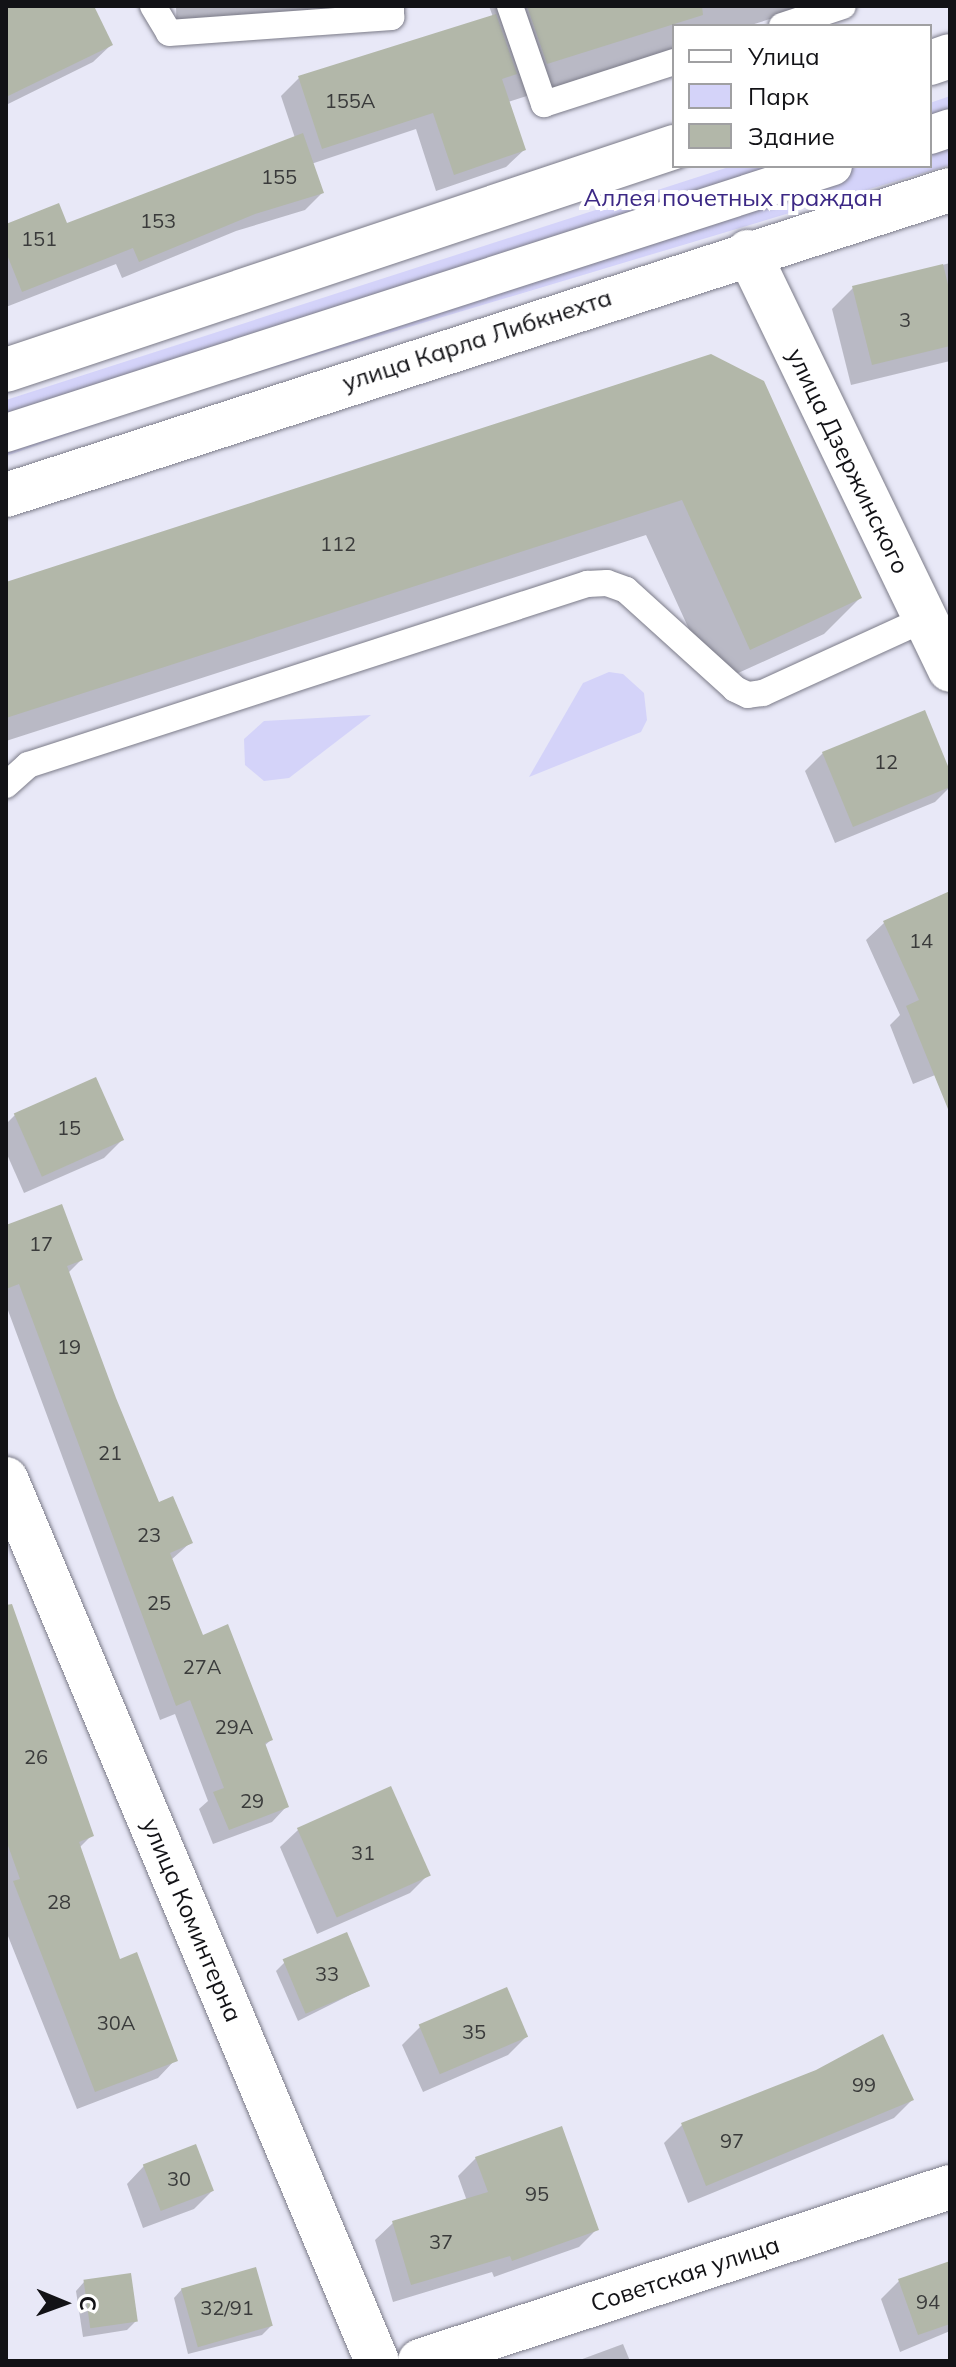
<!DOCTYPE html>
<meta charset="utf-8">
<style>
body{margin:0}
#map{position:relative;width:956px;height:2367px;overflow:hidden;background:#e8e8f7;font-family:Mulish,sans-serif}
div>[style]{position:absolute}
.green>*{inset:0;background:#d4d3f9}
.shadow>*{inset:0;background:#0003}
.building>*{inset:0;background:#b2b7a9;transform-origin:0 0}
.roads{filter:drop-shadow(0 0 2px #7b7b88) drop-shadow(0 0 2px #7b7b88)}
.service>*{height:26px;margin:-13px;padding:0 13px;transform-origin:13px;border-radius:13px;background:#fff}
.pedestrian>*{height:38px;margin:-19px;padding:0 19px;transform-origin:19px;border-radius:19px;background:#fff}
.minor>*{height:44px;margin:-22px;padding:0 22px;transform-origin:22px;border-radius:22px;background:#fff}
.tertiary>*{height:44px;margin:-22px;padding:0 22px;transform-origin:22px;border-radius:22px;background:#fff}
span{translate:-50% -50%;white-space:nowrap;text-align:center;line-height:1.15;-webkit-text-stroke:8px #fff;paint-order:stroke}
.number-label{font-size:20px;color:#3a3b3b}
.number-label span{-webkit-text-stroke-width:0}
.park-label{font-size:24px;color:#3c2885}
.street-label{font-size:24px;color:#121216}
.frame{position:absolute;inset:0;border:8px solid #121216;pointer-events:none}
.legend{position:absolute;left:672px;top:24px;width:260px;height:144px;box-sizing:border-box;background:#fff;border:2px solid #a0a0a2;margin:0;padding:10px 14px;list-style:none;font-size:24px;color:#121216}
.legend li{display:flex;align-items:center;gap:16px;height:40px}
.legend b{width:40px;border:2px solid #a0a0a2}
.north{position:absolute;left:24px;top:2263px;width:80px;height:80px;-webkit-text-stroke:6px #fff;paint-order:stroke;rotate:91deg;font-size:22px;font-weight:700;line-height:32px;text-align:center;color:#121216}
.north::after{content:'';display:block;margin:auto;width:28px;height:36px;background:#121216;clip-path:polygon(50% 0,100% 100%,50% 72%,0 100%)}
</style>
<div id="map">
<div class="green">
<i style="clip-path:polygon(950px 96px,950px 165px,169px 399px,6px 456px,6px 400px,732px 166px,930px 166px,930px 103px)"></i>
<i style="clip-path:polygon(609px 672px,623px 674px,644px 693px,647px 720px,641px 732px,529px 777px,583px 683px)"></i>
<i style="clip-path:polygon(371px 715px,289px 778px,264px 781px,245px 765px,244px 739px,264px 721px)"></i>
</div>
<div class="shadow">
<i style="clip-path:polygon(6px 6px,92px 6px,111px 45px,93px 62px,6px 105px)"></i>
<i style="clip-path:polygon(176px 6px,348px 6px,318px 36px,177px 42px)"></i>
<i style="clip-path:polygon(489px 6px,811px 6px,748px 26px,674px 26px,674px 49px,508px 102px,524px 150px,506px 167px,436px 191px,416px 129px,311px 164px,322px 193px,305px 210px,236px 231px,122px 278px,116px 264px,6px 307px,6px 226px,65px 225px,295px 138px,281px 96px,299px 78px,493px 17px)"></i>
<i style="clip-path:polygon(950px 263px,950px 361px,851px 385px,832px 309px,853px 288px)"></i>
<i style="clip-path:polygon(711px 356px,860px 598px,824px 634px,714px 684px,646px 535px,6px 741px,6px 584px)"></i>
<i style="clip-path:polygon(823px 753px,950px 777px,950px 787px,935px 802px,835px 843px,805px 771px)"></i>
<i style="clip-path:polygon(950px 893px,950px 1069px,913px 1084px,890px 1025px,900px 1015px,866px 940px,884px 923px)"></i>
<i style="clip-path:polygon(15px 1115px,122px 1140px,104px 1158px,24px 1193px,6px 1152px,6px 1124px)"></i>
<i style="clip-path:polygon(6px 1227px,81px 1260px,68px 1273px,114px 1399px,158px 1505px,190px 1543px,171px 1560px,202px 1638px,271px 1740px,264px 1746px,287px 1806px,272px 1822px,213px 1844px,199px 1809px,208px 1801px,175px 1714px,160px 1720px,6px 1305px)"></i>
<i style="clip-path:polygon(6px 1678px,91px 1836px,79px 1848px,118px 1961px,175px 2060px,158px 2078px,77px 2109px,6px 1931px)"></i>
<i style="clip-path:polygon(298px 1830px,428px 1875px,410px 1893px,317px 1934px,280px 1847px)"></i>
<i style="clip-path:polygon(285px 1962px,368px 1986px,298px 2021px,276px 1971px)"></i>
<i style="clip-path:polygon(420px 2027px,526px 2037px,508px 2055px,423px 2092px,402px 2045px)"></i>
<i style="clip-path:polygon(912px 2100px,894px 2118px,688px 2203px,664px 2143px,682px 2125px)"></i>
<i style="clip-path:polygon(476px 2158px,596px 2230px,579px 2247px,494px 2277px,492px 2272px,393px 2302px,375px 2240px,393px 2223px,467px 2201px,458px 2176px)"></i>
<i style="clip-path:polygon(144px 2166px,212px 2191px,194px 2209px,143px 2228px,127px 2184px)"></i>
<i style="clip-path:polygon(950px 2278px,950px 2331px,900px 2352px,881px 2299px,899px 2281px)"></i>
<i style="clip-path:polygon(84px 2282px,136px 2321px,127px 2330px,83px 2337px,76px 2291px)"></i>
<i style="clip-path:polygon(182px 2289px,271px 2326px,262px 2335px,188px 2354px,174px 2298px)"></i>
<i style="clip-path:polygon(623px 2344px,630px 2361px,577px 2361px)"></i>
</div>
<div class="building">
<i style="clip-path:polygon(6px 6px,94px 6px,113px 45px,6px 97px)"></i>
<i style="clip-path:polygon(527px 6px,702px 6px,703px 15px,547px 64px)"></i>
<i style="clip-path:polygon(496px 14px,517px 74px,502px 79px,526px 150px,454px 175px,433px 113px,322px 149px,298px 76px)"></i>
<i style="clip-path:polygon(303px 133px,324px 193px,255px 214px,139px 262px,133px 248px,22px 292px,6px 252px,6px 224px,59px 203px,67px 223px)"></i>
<i style="clip-path:polygon(943px 264px,950px 293px,950px 346px,872px 365px,852px 286px)"></i>
<i style="clip-path:polygon(711px 354px,764px 381px,862px 598px,750px 650px,682px 500px,6px 718px,6px 582px)"></i>
<i style="clip-path:polygon(925px 710px,950px 771px,950px 787px,853px 827px,822px 752px)"></i>
<i style="clip-path:polygon(950px 891px,950px 1109px,948px 1109px,906px 1006px,919px 1000px,883px 921px)"></i>
<i style="left:96px;top:1077px;width:69px;height:90px;rotate:66deg"></i>
<i style="clip-path:polygon(62px 1204px,83px 1260px,67px 1266px,116px 1398px,159px 1502px,173px 1496px,193px 1543px,170px 1553px,203px 1635px,228px 1624px,273px 1740px,265px 1743px,289px 1807px,229px 1830px,213px 1792px,224px 1788px,190px 1700px,176px 1706px,19px 1284px,6px 1289px,6px 1225px)"></i>
<i style="clip-path:polygon(12px 1604px,94px 1836px,79px 1842px,120px 1959px,137px 1952px,178px 2061px,95px 2092px,13px 1881px,20px 1879px,6px 1840px,6px 1605px)"></i>
<i style="left:391px;top:1786px;width:98px;height:103px;rotate:66deg"></i>
<i style="left:347px;top:1932px;width:59px;height:70px;rotate:67deg"></i>
<i style="left:507px;top:1987px;width:54px;height:96px;rotate:67deg"></i>
<i style="clip-path:polygon(883px 2034px,914px 2100px,706px 2186px,681px 2123px,816px 2070px)"></i>
<i style="clip-path:polygon(562px 2126px,599px 2230px,512px 2261px,510px 2256px,411px 2285px,392px 2221px,488px 2192px,475px 2157px)"></i>
<i style="left:196px;top:2144px;width:50px;height:57px;rotate:69deg"></i>
<i style="clip-path:polygon(950px 2261px,950px 2324px,918px 2335px,898px 2279px)"></i>
<i style="left:256px;top:2267px;width:61px;height:78px;rotate:74deg"></i>
<i style="left:131px;top:2273px;width:49px;height:48px;rotate:82deg"></i>
</div>
<div class="roads">
<div class="service">
<i style="left:153px;top:6px;width:31px;rotate:59deg"></i>
<i style="left:169px;top:33px;width:223px;rotate:-4.1deg"></i>
<i style="left:391px;top:17px;width:11px;rotate:-90deg"></i>
<i style="left:510px;top:6px;width:104px;rotate:70.9deg"></i>
<i style="left:544px;top:104px;width:137px;rotate:-17.9deg"></i>
<i style="left:782px;top:26px;width:64px;rotate:-18.2deg"></i>
<i style="left:6px;top:785px;width:30px;rotate:-42deg"></i>
<i style="left:28px;top:765px;width:588px;rotate:-17.94deg"></i>
<i style="left:587px;top:584px;width:20px;rotate:-3deg"></i>
<i style="left:607px;top:583px;width:20px;rotate:20deg"></i>
<i style="left:626px;top:590px;width:147px;rotate:42.2deg"></i>
<i style="left:735px;top:689px;width:14px;rotate:25deg"></i>
<i style="left:748px;top:695px;width:15px;rotate:-8deg"></i>
<i style="left:763px;top:693px;width:178px;rotate:-24.6deg"></i>
</div>
<div class="pedestrian">
<i style="left:930px;top:135px;width:21px;rotate:-19deg"></i>
<i style="left:6px;top:433px;width:869px;rotate:-17.89deg"></i>
</div>
<div class="minor">
<i style="left:930px;top:63px;width:21px;rotate:-19deg"></i>
<i style="left:748px;top:252px;width:464px;rotate:64.2deg"></i>
<i style="left:6px;top:370px;width:704px;rotate:-18.46deg"></i>
<i style="left:6px;top:495px;width:992px;rotate:-17.91deg"></i>
</div>
<div class="tertiary">
<i style="left:6px;top:1479px;width:957px;rotate:67.19deg"></i>
<i style="left:420px;top:2361px;width:558px;rotate:-18.18deg"></i>
</div>
</div>
<div class="number-label">
<span style="left:350px;top:100px">155А</span>
<span style="left:279px;top:176px">155</span>
<span style="left:158px;top:220px">153</span>
<span style="left:39px;top:238px">151</span>
<span style="left:905px;top:319px">3</span>
<span style="left:338px;top:543px">112</span>
<span style="left:886px;top:761px">12</span>
<span style="left:921px;top:940px">14</span>
<span style="left:69px;top:1127px">15</span>
<span style="left:41px;top:1243px">17</span>
<span style="left:69px;top:1346px">19</span>
<span style="left:110px;top:1452px">21</span>
<span style="left:149px;top:1534px">23</span>
<span style="left:159px;top:1602px">25</span>
<span style="left:202px;top:1666px">27А</span>
<span style="left:234px;top:1726px">29А</span>
<span style="left:36px;top:1756px">26</span>
<span style="left:252px;top:1800px">29</span>
<span style="left:363px;top:1852px">31</span>
<span style="left:59px;top:1901px">28</span>
<span style="left:327px;top:1973px">33</span>
<span style="left:116px;top:2022px">30А</span>
<span style="left:474px;top:2031px">35</span>
<span style="left:864px;top:2084px">99</span>
<span style="left:732px;top:2140px">97</span>
<span style="left:179px;top:2178px">30</span>
<span style="left:537px;top:2193px">95</span>
<span style="left:441px;top:2241px">37</span>
<span style="left:928px;top:2301px">94</span>
<span style="left:227px;top:2307px">32/91</span>
</div>
<div class="park-label">
<span style="left:733px;top:198px">Аллея почетных граждан</span>
</div>
<div class="street-label">
<span style="left:477px;top:340px;rotate:-18deg">улица Карла Либкнехта</span>
<span style="left:848px;top:461px;rotate:64deg">улица Дзержинского</span>
<span style="left:192px;top:1920px;rotate:67deg">улица Коминтерна</span>
<span style="left:685px;top:2274px;rotate:-18deg">Советская улица</span>
</div>
<div class="frame"></div>
<ul class="legend">
<li><b style="height:10px;background:#fff"></b>Улица</li>
<li><b style="height:22px;background:#d4d3f9"></b>Парк</li>
<li><b style="height:22px;background:#b2b7a9"></b>Здание</li>
</ul>
<div class="north">С</div>
</div>
